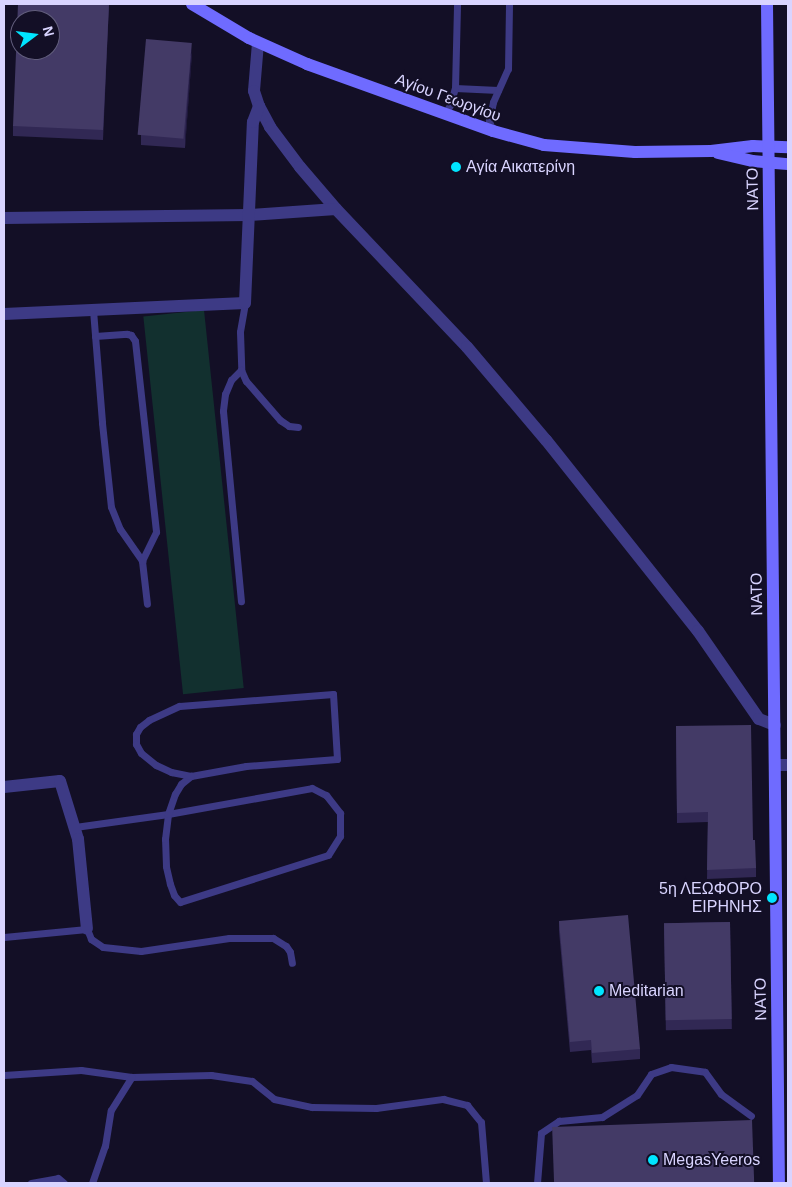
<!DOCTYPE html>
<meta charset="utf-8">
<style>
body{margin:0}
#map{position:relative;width:792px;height:1187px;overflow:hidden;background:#130f26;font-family:Arial,sans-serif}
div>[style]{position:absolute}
.green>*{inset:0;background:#12302f;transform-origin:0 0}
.lane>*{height:7px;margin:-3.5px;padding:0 3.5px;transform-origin:3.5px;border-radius:3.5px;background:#3d3a85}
.street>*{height:12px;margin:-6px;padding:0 6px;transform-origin:6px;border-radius:6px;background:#3d3a85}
.secondary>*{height:12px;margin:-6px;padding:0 6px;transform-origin:6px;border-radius:6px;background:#6f6bff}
.wall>*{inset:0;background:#312854;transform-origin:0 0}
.shaded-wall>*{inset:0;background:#1d163a}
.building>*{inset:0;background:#433a66;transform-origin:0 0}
.dots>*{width:14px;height:14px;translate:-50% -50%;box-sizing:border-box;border:2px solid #130f26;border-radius:50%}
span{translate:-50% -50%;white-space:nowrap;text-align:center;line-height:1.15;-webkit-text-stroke:4px #130f26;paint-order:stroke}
.street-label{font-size:16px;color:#d9d4ff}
.poi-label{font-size:16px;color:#d9d4ff}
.left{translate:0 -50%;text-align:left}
.right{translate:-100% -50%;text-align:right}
.frame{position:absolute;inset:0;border:5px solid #d9d4ff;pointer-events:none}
.north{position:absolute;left:10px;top:10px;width:50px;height:50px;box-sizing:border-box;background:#130f26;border:1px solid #625e7d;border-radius:50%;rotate:75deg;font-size:14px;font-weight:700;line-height:20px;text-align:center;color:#d9d4ff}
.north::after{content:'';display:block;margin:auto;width:18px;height:22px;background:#00e5ff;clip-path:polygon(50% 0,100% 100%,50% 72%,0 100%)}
</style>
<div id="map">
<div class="green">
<i style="left:204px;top:310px;width:380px;height:61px;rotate:84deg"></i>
</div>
<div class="lane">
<i style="left:455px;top:88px;width:43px;rotate:2.7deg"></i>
<i style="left:445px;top:114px;width:10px;rotate:-61deg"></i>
<i style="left:450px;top:105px;width:18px;rotate:-74deg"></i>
<i style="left:455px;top:88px;width:84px;rotate:-88.6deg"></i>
<i style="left:493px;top:131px;width:11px;rotate:-112deg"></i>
<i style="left:489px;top:121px;width:19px;rotate:-78deg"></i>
<i style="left:493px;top:102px;width:36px;rotate:-66deg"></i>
<i style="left:508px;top:69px;width:65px;rotate:-89.1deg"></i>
<i style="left:245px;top:303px;width:29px;rotate:100deg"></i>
<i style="left:240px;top:332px;width:38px;rotate:88deg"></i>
<i style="left:241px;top:370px;width:12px;rotate:66deg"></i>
<i style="left:246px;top:381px;width:52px;rotate:48.9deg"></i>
<i style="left:280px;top:420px;width:11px;rotate:34deg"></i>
<i style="left:289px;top:426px;width:9px;rotate:6deg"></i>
<i style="left:93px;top:310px;width:113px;rotate:85.4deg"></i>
<i style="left:102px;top:423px;width:84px;rotate:83.9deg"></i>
<i style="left:111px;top:507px;width:24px;rotate:68deg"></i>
<i style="left:120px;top:529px;width:39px;rotate:55deg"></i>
<i style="left:142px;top:561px;width:43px;rotate:83.4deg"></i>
<i style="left:95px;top:336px;width:32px;rotate:-4deg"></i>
<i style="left:127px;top:334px;width:4px;rotate:14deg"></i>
<i style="left:131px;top:335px;width:7px;rotate:56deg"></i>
<i style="left:135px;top:341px;width:192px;rotate:83.7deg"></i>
<i style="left:156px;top:532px;width:32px;rotate:116deg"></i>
<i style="left:241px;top:370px;width:14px;rotate:135deg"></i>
<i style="left:231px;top:380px;width:15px;rotate:113deg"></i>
<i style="left:225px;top:394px;width:17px;rotate:97deg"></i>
<i style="left:223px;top:411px;width:191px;rotate:84.6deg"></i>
<i style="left:75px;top:827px;width:94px;rotate:-8deg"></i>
<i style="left:168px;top:814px;width:146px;rotate:-10.2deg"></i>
<i style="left:312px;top:788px;width:16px;rotate:27deg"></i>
<i style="left:326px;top:795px;width:23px;rotate:52deg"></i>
<i style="left:340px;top:813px;width:23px;rotate:90deg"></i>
<i style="left:340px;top:836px;width:22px;rotate:122deg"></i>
<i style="left:328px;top:855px;width:155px;rotate:162.4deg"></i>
<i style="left:180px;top:902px;width:9px;rotate:-131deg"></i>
<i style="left:174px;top:895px;width:12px;rotate:-110deg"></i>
<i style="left:170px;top:884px;width:18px;rotate:-103deg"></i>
<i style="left:166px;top:866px;width:27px;rotate:-92deg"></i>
<i style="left:165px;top:839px;width:25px;rotate:-83deg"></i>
<i style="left:168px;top:814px;width:21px;rotate:-71deg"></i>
<i style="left:175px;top:794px;width:12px;rotate:-59deg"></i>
<i style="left:181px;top:784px;width:13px;rotate:-39deg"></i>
<i style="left:191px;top:776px;width:56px;rotate:-10.3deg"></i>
<i style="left:246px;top:766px;width:91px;rotate:-4.4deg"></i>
<i style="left:337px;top:759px;width:65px;rotate:-93.5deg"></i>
<i style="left:333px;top:694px;width:154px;rotate:175.5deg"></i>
<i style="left:179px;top:706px;width:33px;rotate:155deg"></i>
<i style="left:149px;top:720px;width:11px;rotate:142deg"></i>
<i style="left:140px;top:727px;width:8px;rotate:120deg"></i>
<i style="left:136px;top:734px;width:10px;rotate:90deg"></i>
<i style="left:136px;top:744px;width:10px;rotate:61deg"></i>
<i style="left:141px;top:753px;width:19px;rotate:39deg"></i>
<i style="left:156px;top:765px;width:17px;rotate:25deg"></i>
<i style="left:171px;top:772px;width:20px;rotate:11deg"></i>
<i style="left:4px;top:937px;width:83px;rotate:-5.5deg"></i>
<i style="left:87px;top:929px;width:11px;rotate:68deg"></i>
<i style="left:91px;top:939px;width:14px;rotate:34deg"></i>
<i style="left:103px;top:947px;width:38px;rotate:6deg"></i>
<i style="left:141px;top:951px;width:89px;rotate:-8.4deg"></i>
<i style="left:229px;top:938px;width:44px"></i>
<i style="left:273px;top:938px;width:15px;rotate:32deg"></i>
<i style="left:286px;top:946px;width:7px;rotate:56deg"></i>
<i style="left:290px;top:952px;width:11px;rotate:80deg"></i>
<i style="left:4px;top:1075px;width:77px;rotate:-3.7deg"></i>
<i style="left:81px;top:1070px;width:51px;rotate:7.8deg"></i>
<i style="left:132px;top:1077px;width:79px;rotate:-1.5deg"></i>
<i style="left:211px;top:1075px;width:41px;rotate:8.3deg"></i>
<i style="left:252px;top:1081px;width:28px;rotate:39deg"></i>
<i style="left:274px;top:1099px;width:39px;rotate:12deg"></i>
<i style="left:312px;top:1107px;width:64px;rotate:0.9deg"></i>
<i style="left:376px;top:1108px;width:68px;rotate:-7.7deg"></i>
<i style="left:443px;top:1099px;width:25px;rotate:14deg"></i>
<i style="left:467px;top:1105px;width:22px;rotate:51deg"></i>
<i style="left:481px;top:1122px;width:61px;rotate:85.3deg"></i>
<i style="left:31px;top:1183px;width:27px;rotate:-10deg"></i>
<i style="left:58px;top:1178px;width:8px;rotate:40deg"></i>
<i style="left:92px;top:1183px;width:39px;rotate:-71deg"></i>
<i style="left:105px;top:1146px;width:36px;rotate:-81deg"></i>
<i style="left:111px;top:1110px;width:39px;rotate:-58deg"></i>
<i style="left:537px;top:1183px;width:50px;rotate:-85.4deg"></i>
<i style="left:541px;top:1133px;width:22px;rotate:-34deg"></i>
<i style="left:559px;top:1121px;width:43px;rotate:-5.3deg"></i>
<i style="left:602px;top:1117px;width:41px;rotate:-32.2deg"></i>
<i style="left:637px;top:1095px;width:25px;rotate:-56deg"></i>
<i style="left:651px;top:1074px;width:21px;rotate:-19deg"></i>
<i style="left:671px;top:1067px;width:34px;rotate:8deg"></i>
<i style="left:705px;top:1072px;width:27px;rotate:54deg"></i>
<i style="left:721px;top:1094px;width:37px;rotate:36deg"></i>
</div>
<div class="street">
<i style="left:258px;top:43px;width:48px;rotate:94.8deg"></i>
<i style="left:254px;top:91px;width:16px;rotate:72deg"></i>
<i style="left:259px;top:106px;width:24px;rotate:62deg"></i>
<i style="left:270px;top:127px;width:50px;rotate:53.1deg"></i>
<i style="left:300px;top:167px;width:55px;rotate:49.4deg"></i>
<i style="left:336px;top:209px;width:190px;rotate:46.5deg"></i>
<i style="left:467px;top:347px;width:122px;rotate:49.7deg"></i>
<i style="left:546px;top:440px;width:244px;rotate:51.5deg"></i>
<i style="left:698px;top:631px;width:107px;rotate:55.3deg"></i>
<i style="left:759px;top:719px;width:17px;rotate:21deg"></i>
<i style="left:4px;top:218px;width:245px;rotate:-0.7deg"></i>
<i style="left:249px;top:215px;width:87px;rotate:-3.9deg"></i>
<i style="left:4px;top:314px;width:241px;rotate:-2.6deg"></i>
<i style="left:245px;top:303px;width:181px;rotate:-87.5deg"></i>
<i style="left:253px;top:122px;width:17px;rotate:-69deg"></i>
<i style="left:775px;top:765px;width:13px"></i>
<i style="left:4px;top:787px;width:56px;rotate:-6.1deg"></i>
<i style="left:60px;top:781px;width:61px;rotate:72.8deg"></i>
<i style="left:78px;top:839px;width:90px;rotate:84.3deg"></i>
</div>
<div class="secondary">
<i style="left:192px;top:4px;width:66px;rotate:30.8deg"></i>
<i style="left:249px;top:38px;width:64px;rotate:24.1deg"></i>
<i style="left:307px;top:64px;width:198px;rotate:19.8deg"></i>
<i style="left:493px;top:131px;width:53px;rotate:15.4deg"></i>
<i style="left:544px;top:145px;width:91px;rotate:4.4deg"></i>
<i style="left:635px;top:152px;width:76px;rotate:-0.8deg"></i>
<i style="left:711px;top:151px;width:42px;rotate:-6.8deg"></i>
<i style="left:753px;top:146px;width:35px;rotate:2deg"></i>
<i style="left:767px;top:4px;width:1179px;rotate:89.42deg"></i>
<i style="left:718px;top:153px;width:35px;rotate:13deg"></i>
<i style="left:752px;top:161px;width:36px;rotate:5deg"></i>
</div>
<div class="wall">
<i style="clip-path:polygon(109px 4px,103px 140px,13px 136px,13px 126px)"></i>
<i style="clip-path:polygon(192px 53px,185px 148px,141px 145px,141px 135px)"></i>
<i style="clip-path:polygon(676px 726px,753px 840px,756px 868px,756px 877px,707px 879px,708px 822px,677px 823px)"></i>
<i style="clip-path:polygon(559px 921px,640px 1049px,640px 1059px,592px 1063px,591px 1050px,570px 1052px,559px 931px)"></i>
<i style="left:730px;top:922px;width:107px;height:66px;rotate:89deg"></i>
</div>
<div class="shaded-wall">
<i style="clip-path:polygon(192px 43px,192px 53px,185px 148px,185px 138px)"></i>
</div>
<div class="building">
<i style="clip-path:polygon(evenodd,18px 4px,109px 4px,103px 130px,13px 126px,18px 4px,20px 20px,50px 20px,50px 50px,20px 50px,20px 20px)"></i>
<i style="left:146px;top:39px;width:46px;height:96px;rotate:5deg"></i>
<i style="clip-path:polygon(751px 725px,753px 840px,755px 840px,756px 868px,707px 870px,708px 812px,677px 813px,676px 726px)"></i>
<i style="clip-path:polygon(628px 915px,640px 1049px,592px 1053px,591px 1040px,570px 1042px,559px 921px)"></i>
<i style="left:730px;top:922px;width:97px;height:66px;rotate:89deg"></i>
<i style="left:752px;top:1120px;width:63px;height:200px;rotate:88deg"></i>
</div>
<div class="dots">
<i style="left:456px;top:167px;background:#00e5ff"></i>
<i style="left:772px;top:898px;background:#00e5ff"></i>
<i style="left:599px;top:991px;background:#00e5ff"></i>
<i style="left:653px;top:1160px;background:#00e5ff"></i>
</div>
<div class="street-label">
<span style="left:448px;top:98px;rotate:20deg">Αγίου Γεωργίου</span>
<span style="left:753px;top:189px;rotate:-91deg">ΝΑΤΟ</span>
<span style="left:757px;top:594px;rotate:-91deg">ΝΑΤΟ</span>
<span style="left:761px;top:999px;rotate:-91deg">ΝΑΤΟ</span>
</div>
<div class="poi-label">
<span class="left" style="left:466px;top:167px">Αγία Αικατερίνη</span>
<span class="right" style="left:762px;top:898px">5η ΛΕΩΦΟΡΟ<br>ΕΙΡΗΝΗΣ</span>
<span class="left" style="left:609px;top:991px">Meditarian</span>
<span class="left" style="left:663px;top:1160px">MegasYeeros</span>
</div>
<div class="frame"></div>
<div class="north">N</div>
</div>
